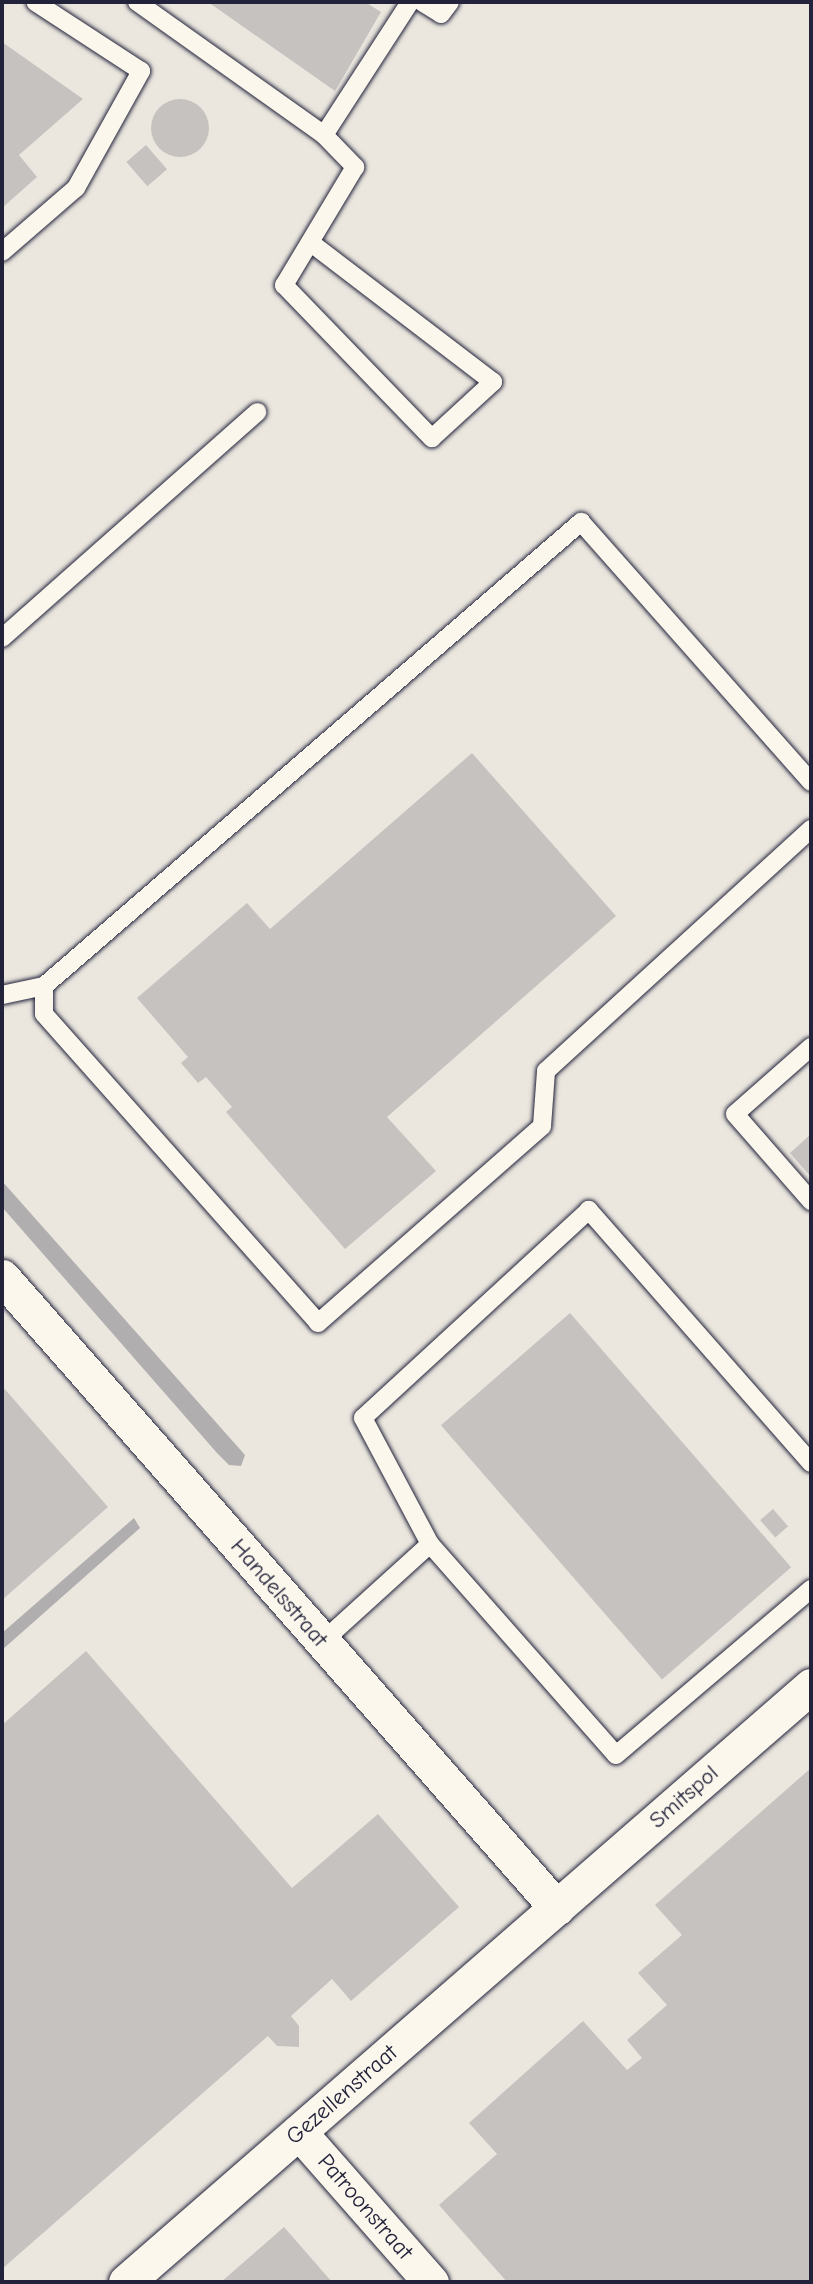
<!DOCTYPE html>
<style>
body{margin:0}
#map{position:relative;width:813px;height:2284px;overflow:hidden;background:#fbf7ec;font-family:"Comic Neue",sans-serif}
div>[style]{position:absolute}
.built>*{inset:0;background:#ebe7df;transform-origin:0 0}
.water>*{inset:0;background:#b1aeb0}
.building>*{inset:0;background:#c6c2c0;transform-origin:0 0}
.round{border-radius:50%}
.roads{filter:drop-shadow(0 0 2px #22223b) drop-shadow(0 0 2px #22223b)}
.lane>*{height:18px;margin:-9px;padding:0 9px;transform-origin:9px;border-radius:9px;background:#fbf7ec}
.street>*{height:35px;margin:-17.5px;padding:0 17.5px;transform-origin:17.5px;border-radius:17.5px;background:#fbf7ec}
span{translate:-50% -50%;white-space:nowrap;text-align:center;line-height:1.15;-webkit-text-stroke:5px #fbf7ec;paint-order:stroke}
.street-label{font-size:23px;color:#22223b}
.frame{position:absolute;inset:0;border:4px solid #22223b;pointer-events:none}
</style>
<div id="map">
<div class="built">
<i style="left:2px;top:2px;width:809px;height:2280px"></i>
</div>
<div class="water">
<i style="clip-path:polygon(2px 1181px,245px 1455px,241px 1466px,229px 1465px,217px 1453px,2px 1207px)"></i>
<i style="clip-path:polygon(134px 1518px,140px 1528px,2px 1650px,2px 1633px)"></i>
</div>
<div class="building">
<i style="clip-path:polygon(208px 2px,365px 2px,381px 12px,335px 91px)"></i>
<i style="clip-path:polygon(2px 42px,83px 99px,19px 155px,37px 177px,2px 208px)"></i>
<i class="round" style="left:151px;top:99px;width:58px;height:58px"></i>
<i style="left:146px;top:145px;width:32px;height:26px;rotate:49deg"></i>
<i style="clip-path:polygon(472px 753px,616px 916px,387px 1117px,436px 1171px,345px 1249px,226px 1112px,232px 1107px,206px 1077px,198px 1083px,181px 1063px,188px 1057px,137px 998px,247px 903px,270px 929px)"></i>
<i style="clip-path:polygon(811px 1134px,811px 1177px,790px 1153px)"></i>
<i style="left:570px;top:1313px;width:337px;height:171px;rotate:49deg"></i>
<i style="clip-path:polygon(2px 1386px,108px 1507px,2px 1600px)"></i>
<i style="left:773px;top:1509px;width:23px;height:17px;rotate:49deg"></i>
<i style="clip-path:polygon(86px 1651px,292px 1888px,378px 1814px,459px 1907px,351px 2001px,332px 1979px,291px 2016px,299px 2026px,299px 2047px,277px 2046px,268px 2036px,2px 2269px,2px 1725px)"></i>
<i style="clip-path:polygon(811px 1768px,811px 2282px,507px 2282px,439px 2205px,497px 2154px,469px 2123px,583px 2021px,627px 2070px,642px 2058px,627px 2040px,667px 2005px,638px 1973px,682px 1935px,655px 1905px)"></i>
<i style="clip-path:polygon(284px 2227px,332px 2282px,221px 2282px)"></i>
</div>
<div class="roads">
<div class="lane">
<i style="left:137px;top:2px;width:229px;rotate:35.4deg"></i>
<i style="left:324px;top:135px;width:45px;rotate:45.9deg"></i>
<i style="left:355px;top:167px;width:138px;rotate:121deg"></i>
<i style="left:284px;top:285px;width:213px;rotate:46deg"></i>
<i style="left:432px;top:438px;width:83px;rotate:-42.6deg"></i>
<i style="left:493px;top:382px;width:230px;rotate:-142.6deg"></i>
<i style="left:422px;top:2px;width:22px;rotate:32deg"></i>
<i style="left:441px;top:14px;width:15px;rotate:-53deg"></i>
<i style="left:324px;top:135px;width:158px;rotate:-57.1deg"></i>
<i style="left:2px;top:252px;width:98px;rotate:-40.9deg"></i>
<i style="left:76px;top:188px;width:134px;rotate:-60.9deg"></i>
<i style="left:141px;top:71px;width:126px;rotate:-146.9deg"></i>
<i style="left:2px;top:638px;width:341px;rotate:-41.5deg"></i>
<i style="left:44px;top:986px;width:28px;rotate:90deg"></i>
<i style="left:44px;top:1014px;width:413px;rotate:48.4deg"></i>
<i style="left:318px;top:1323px;width:298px;rotate:-41.3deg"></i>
<i style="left:542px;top:1126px;width:55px;rotate:-85.8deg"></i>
<i style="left:546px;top:1071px;width:359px;rotate:-42.4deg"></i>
<i style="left:2px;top:995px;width:43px;rotate:-12.1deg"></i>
<i style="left:44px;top:986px;width:710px;rotate:-40.83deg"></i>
<i style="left:581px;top:522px;width:347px;rotate:48.5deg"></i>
<i style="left:811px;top:1047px;width:101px;rotate:138.6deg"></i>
<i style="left:735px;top:1114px;width:116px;rotate:48.9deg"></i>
<i style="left:811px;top:1463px;width:337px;rotate:-131.3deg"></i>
<i style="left:589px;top:1210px;width:307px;rotate:137.4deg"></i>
<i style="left:363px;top:1418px;width:143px;rotate:62deg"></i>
<i style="left:430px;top:1544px;width:281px;rotate:48.6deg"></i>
<i style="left:616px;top:1755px;width:256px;rotate:-40.4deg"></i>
<i style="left:322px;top:1642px;width:146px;rotate:-42.2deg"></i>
</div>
<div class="street">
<i style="left:2px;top:1277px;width:840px;rotate:48.67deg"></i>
<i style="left:299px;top:2132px;width:200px;rotate:48.7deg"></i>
<i style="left:126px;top:2282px;width:908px;rotate:-41.03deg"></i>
</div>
</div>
<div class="street-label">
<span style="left:279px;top:1593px;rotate:49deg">Handelsstraat</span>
<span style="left:684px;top:1797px;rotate:-41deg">Smitspol</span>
<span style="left:342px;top:2095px;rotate:-41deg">Gezellenstraat</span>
<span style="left:365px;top:2207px;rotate:49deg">Patroonstraat</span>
</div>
<div class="frame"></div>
</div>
